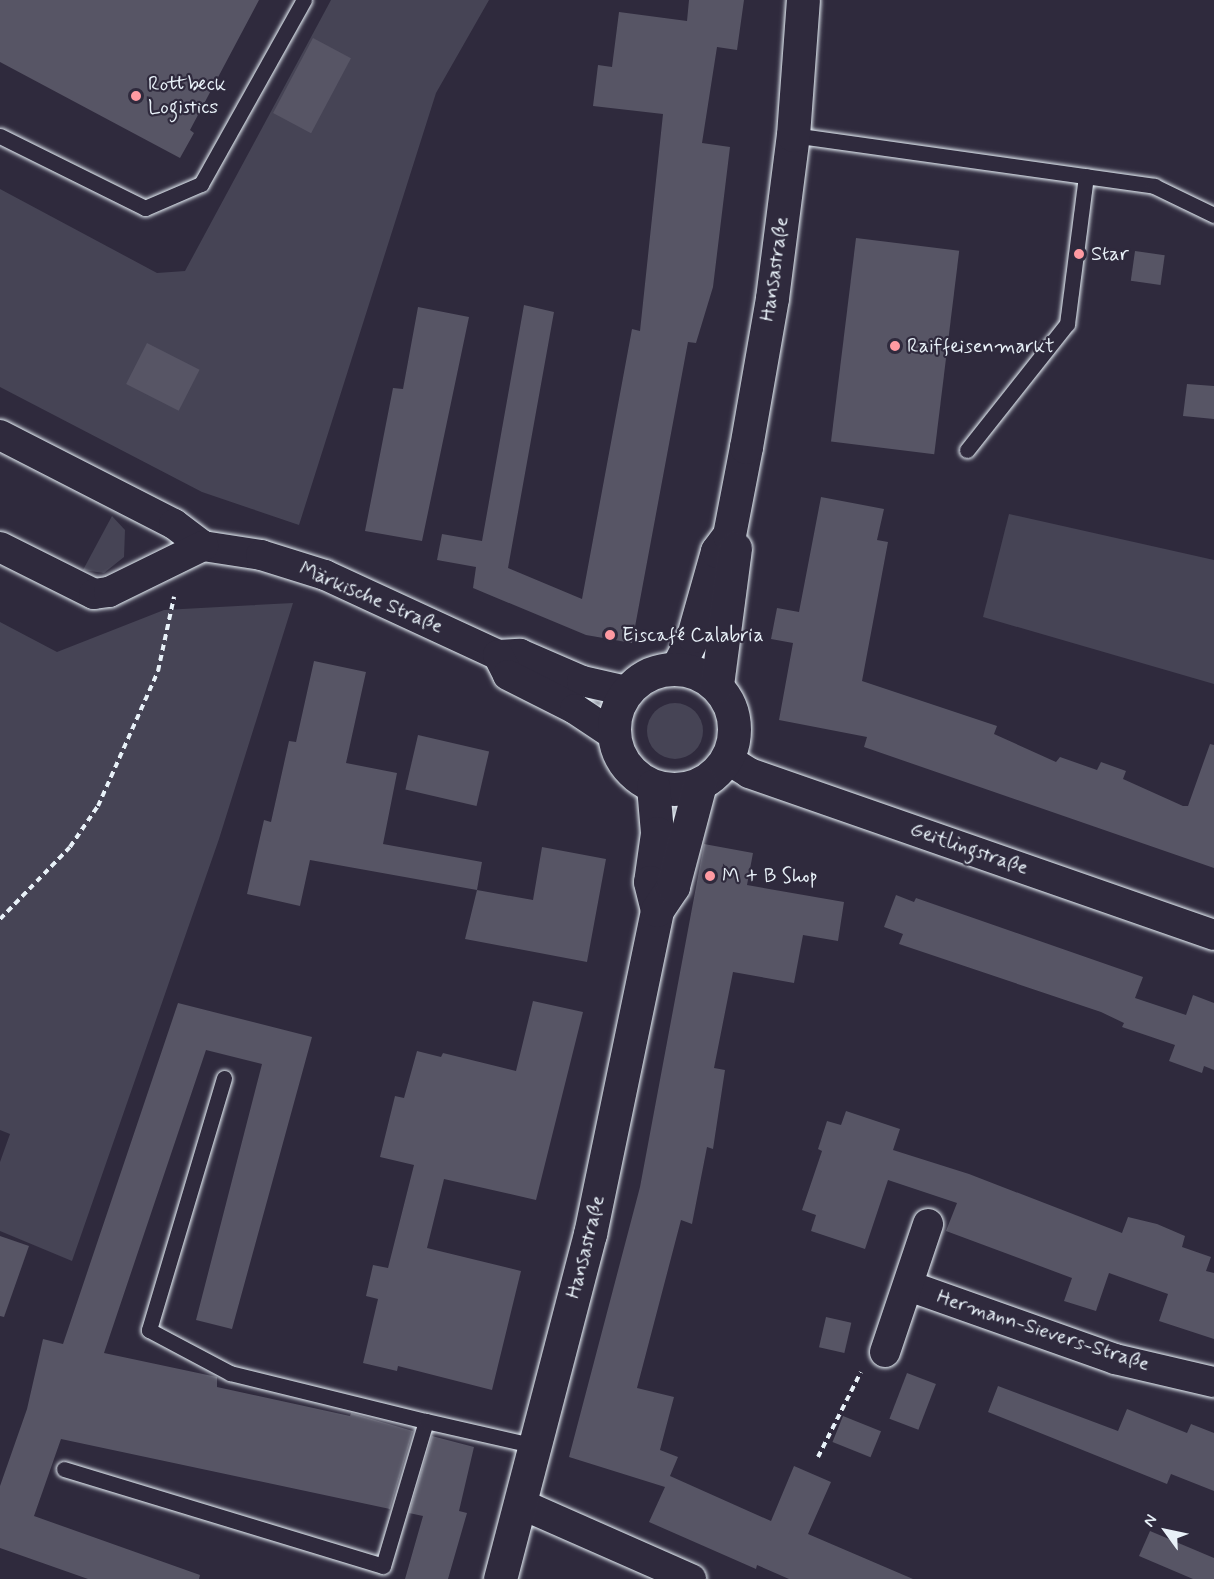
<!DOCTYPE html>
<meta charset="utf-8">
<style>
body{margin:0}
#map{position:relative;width:1214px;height:1579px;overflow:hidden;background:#2f2a3d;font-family:Mynerve,sans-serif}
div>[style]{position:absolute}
.green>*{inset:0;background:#464455}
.round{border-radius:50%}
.building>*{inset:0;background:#575565;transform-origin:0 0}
.path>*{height:4px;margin-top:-2px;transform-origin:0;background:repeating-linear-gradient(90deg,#e8f1f8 0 6px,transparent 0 10.5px)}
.roads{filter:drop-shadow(0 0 2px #e8f1f8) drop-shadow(0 0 2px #e8f1f8)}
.service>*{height:15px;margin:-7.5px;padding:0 7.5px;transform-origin:7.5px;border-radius:7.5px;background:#2f2a3d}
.minor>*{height:30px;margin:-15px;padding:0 15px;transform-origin:15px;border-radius:15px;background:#2f2a3d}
.tertiary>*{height:33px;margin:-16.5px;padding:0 16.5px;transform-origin:16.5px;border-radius:16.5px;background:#2f2a3d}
.tertiary>.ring{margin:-16.5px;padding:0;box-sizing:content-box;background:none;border:33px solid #2f2a3d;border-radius:50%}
.dots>*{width:16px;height:16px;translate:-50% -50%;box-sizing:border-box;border:3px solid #2f2a3d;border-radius:50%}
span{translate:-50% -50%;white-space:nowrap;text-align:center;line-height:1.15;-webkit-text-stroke:4.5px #2f2a3d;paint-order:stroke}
.poi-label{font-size:20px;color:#e8f1f8}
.left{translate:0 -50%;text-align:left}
.street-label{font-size:20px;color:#e8f1f8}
.north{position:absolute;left:1136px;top:1501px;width:60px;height:60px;-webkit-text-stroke:4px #2f2a3d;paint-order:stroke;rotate:303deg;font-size:16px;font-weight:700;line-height:24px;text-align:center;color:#e8f1f8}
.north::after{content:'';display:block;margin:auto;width:21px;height:27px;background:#e8f1f8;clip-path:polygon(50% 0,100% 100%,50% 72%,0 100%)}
</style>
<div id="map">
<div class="green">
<i style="clip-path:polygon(331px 0,489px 0,436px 93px,299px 525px,202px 492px,0 387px,0 189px,157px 273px,185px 271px)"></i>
<i style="clip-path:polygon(1009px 514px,1214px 560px,1214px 684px,983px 617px)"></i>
<i style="clip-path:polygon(112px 516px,125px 530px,124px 557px,104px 573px,83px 570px)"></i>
<i style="clip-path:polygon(293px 603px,219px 839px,72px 1261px,0 1231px,0 1162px,10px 1134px,0 1130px,0 622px,57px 652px,164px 610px)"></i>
<i class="round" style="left:647px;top:703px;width:56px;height:56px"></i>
</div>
<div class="building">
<i style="clip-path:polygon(0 0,259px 0,190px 130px,194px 133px,180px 158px,0 62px)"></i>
<i style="clip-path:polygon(689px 0,744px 0,737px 50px,717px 47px,702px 143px,730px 147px,713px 287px,696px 343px,688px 342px,632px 643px,586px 635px,473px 588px,476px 567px,437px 560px,442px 534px,482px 541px,524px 305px,554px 312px,508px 568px,582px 599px,632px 329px,640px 331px,663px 114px,593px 106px,598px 65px,612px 67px,619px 12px,687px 21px)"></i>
<i style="left:313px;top:38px;width:43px;height:85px;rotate:28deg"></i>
<i style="left:856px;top:238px;width:104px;height:205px;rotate:7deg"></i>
<i style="left:1135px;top:251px;width:30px;height:30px;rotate:8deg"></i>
<i style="clip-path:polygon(418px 307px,469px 317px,422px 541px,365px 531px,393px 388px,403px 389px)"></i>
<i style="left:147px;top:343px;width:59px;height:46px;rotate:27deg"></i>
<i style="clip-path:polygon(1187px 384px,1214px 386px,1214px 419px,1183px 416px)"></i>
<i style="clip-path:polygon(821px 497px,884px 509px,877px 540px,888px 542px,862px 681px,997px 726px,994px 734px,1056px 762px,1060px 757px,1097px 770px,1101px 762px,1126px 771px,1123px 779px,1183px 806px,1188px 806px,1210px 744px,1214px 745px,1214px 868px,864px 747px,867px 737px,779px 720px,793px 643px,771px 639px,777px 608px,799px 612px)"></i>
<i style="clip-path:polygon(314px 661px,366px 672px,346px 763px,397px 773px,383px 844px,482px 862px,477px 890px,310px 860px,300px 906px,247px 894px,264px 820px,271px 822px,289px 741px,296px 742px)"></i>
<i style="left:418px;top:735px;width:73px;height:56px;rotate:13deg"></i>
<i style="clip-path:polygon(704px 844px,753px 853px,747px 885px,844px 902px,838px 941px,803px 935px,794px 983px,733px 972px,714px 1068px,725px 1070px,713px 1149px,707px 1147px,692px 1224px,681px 1220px,637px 1388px,674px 1397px,660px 1450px,678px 1457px,670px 1476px,771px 1521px,794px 1466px,831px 1482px,808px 1534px,913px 1579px,789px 1579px,757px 1565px,756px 1569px,649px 1522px,665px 1487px,569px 1457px,640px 1187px)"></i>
<i style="clip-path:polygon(542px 847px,606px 859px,587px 962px,465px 939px,477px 890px,533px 900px)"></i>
<i style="clip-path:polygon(896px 895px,914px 902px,916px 898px,1143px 977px,1135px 998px,1186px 1015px,1193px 995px,1214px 1003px,1214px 1070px,1204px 1066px,1202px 1073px,1169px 1061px,1175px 1045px,1122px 1027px,1124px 1023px,1101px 1012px,899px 944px,903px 934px,884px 927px)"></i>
<i style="clip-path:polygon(533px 1001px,583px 1012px,536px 1200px,444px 1179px,427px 1248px,521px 1271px,492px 1390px,398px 1366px,397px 1371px,363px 1363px,378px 1299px,366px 1296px,373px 1265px,388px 1268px,414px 1165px,380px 1157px,395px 1096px,404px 1098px,417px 1051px,441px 1057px,443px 1053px,516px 1071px)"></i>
<i style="clip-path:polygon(178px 1003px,312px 1037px,232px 1329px,196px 1320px,262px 1064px,206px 1050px,104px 1353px,217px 1377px,217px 1387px,350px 1416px,351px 1413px,413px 1431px,390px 1509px,61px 1439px,34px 1516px,200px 1575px,199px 1579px,88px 1579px,0 1548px,0 1486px,27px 1409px,43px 1339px,63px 1344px)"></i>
<i style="clip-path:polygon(846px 1111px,900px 1129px,893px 1150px,969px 1174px,1122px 1233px,1128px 1217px,1157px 1224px,1185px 1236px,1182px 1247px,1211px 1257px,1206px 1271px,1214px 1273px,1214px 1339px,1159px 1321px,1168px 1294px,1109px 1273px,1096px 1311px,1064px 1301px,1072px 1278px,946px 1231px,957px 1203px,888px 1180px,865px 1249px,811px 1231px,816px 1215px,802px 1210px,822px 1151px,818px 1149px,827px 1121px,841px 1125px)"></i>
<i style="clip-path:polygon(0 1236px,29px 1246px,4px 1317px,0 1316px)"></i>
<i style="left:826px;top:1317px;width:26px;height:31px;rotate:13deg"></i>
<i style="left:907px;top:1373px;width:31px;height:49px;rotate:21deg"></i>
<i style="clip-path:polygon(998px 1386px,1118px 1431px,1127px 1409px,1187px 1433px,1191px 1424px,1214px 1433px,1214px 1491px,1171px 1474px,1167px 1484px,988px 1412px)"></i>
<i style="left:843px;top:1416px;width:41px;height:28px;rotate:22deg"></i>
<i style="clip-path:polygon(432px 1436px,474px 1447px,459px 1511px,467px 1513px,448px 1579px,405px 1579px,423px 1516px,409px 1513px)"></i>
<i style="clip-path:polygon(1150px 1531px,1214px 1558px,1214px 1579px,1193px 1579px,1139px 1556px)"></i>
</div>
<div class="path">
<i style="left:0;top:919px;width:100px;rotate:-45.8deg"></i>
<i style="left:70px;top:847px;width:50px;rotate:-55.7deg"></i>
<i style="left:98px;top:806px;width:148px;rotate:-66deg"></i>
<i style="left:158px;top:671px;width:76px;rotate:-77.8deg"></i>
<i style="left:818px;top:1457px;width:95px;rotate:-63.2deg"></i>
</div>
<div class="roads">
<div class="service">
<i style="left:793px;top:135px;width:365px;rotate:8deg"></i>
<i style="left:1154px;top:186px;width:67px;rotate:25.8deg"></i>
<i style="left:0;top:136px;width:162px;rotate:26.4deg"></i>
<i style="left:145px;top:208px;width:61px;rotate:-23.2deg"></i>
<i style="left:201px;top:184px;width:211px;rotate:-60.8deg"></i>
<i style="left:967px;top:450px;width:161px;rotate:-51.6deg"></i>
<i style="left:1067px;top:324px;width:149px;rotate:-82.7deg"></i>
<i style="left:224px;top:1078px;width:263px;rotate:106.6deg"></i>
<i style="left:149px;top:1330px;width:92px;rotate:28deg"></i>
<i style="left:230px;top:1373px;width:202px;rotate:13.8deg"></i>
<i style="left:64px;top:1469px;width:333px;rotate:16.9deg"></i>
<i style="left:383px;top:1566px;width:151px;rotate:-73.5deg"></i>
<i style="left:426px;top:1421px;width:113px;rotate:12.8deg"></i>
</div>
<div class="minor">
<i style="left:0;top:435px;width:195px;rotate:27.1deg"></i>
<i style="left:174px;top:524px;width:36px;rotate:37deg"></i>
<i style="left:203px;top:546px;width:59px;rotate:8.8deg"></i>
<i style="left:261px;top:555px;width:67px;rotate:17.4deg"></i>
<i style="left:325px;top:575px;width:191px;rotate:24.8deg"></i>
<i style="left:498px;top:655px;width:22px;rotate:-3deg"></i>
<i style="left:520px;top:654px;width:68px;rotate:23.5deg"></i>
<i style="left:582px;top:681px;width:45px;rotate:12.8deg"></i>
<i style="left:0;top:547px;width:105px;rotate:26.6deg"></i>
<i style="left:94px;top:594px;width:15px;rotate:-8deg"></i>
<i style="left:109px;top:592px;width:105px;rotate:-26.1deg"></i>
<i style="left:498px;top:655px;width:22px;rotate:63deg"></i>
<i style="left:508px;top:675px;width:75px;rotate:26.9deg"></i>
<i style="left:575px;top:709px;width:47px;rotate:33.7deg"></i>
<i style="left:727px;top:759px;width:26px;rotate:32deg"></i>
<i style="left:749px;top:773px;width:492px;rotate:19.2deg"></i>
<i style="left:909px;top:1286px;width:219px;rotate:19.5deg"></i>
<i style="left:1115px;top:1359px;width:102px;rotate:13.1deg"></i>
<i style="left:885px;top:1352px;width:135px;rotate:-71.4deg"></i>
<i style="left:521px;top:1504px;width:186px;rotate:23.8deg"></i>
</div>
<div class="tertiary">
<i style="left:677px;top:668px;width:36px;rotate:-63deg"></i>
<i style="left:693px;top:636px;width:88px;rotate:-74.2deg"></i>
<i style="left:717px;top:551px;width:20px;rotate:-53deg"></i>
<i style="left:729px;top:535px;width:90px;rotate:-79.1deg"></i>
<i style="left:746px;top:447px;width:151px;rotate:-80.1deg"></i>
<i style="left:772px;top:298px;width:164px;rotate:-82.7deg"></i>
<i style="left:793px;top:135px;width:135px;rotate:-85.8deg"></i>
<i class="ring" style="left:614px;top:669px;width:87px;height:87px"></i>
<i style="left:717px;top:685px;width:138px;rotate:-82.5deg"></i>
<i style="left:653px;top:786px;width:47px;rotate:85.1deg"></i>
<i style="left:657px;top:833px;width:49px;rotate:98.1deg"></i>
<i style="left:650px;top:882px;width:29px;rotate:76deg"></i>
<i style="left:500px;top:1579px;width:357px;rotate:-75.4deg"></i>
<i style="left:590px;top:1234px;width:331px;rotate:-78.3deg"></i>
<i style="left:657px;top:910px;width:29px;rotate:-56deg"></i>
<i style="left:673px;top:886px;width:106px;rotate:-75.2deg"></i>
</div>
</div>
<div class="dots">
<i style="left:136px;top:96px;background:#ff9aa2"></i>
<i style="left:1079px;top:254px;background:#ff9aa2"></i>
<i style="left:895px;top:346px;background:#ff9aa2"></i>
<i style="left:610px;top:635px;background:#ff9aa2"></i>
<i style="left:710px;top:876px;background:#ff9aa2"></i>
</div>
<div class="poi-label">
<span class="left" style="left:148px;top:96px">Rottbeck<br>Logistics</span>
<span class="left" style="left:1091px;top:254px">Star</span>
<span class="left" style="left:907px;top:346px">Raiffeisenmarkt</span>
<span class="left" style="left:622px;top:635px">Eiscafé Calabria</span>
<span class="left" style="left:722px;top:876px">M + B Shop</span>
</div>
<div class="street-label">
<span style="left:775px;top:269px;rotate:-82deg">Hansastraße</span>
<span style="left:371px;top:598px;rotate:23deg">Märkische Straße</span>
<span style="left:969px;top:849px;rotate:19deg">Geitlingstraße</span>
<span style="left:586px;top:1247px;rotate:-76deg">Hansastraße</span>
<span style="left:1043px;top:1331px;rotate:18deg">Hermann-Sievers-Straße</span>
</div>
<div class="north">N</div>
</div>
